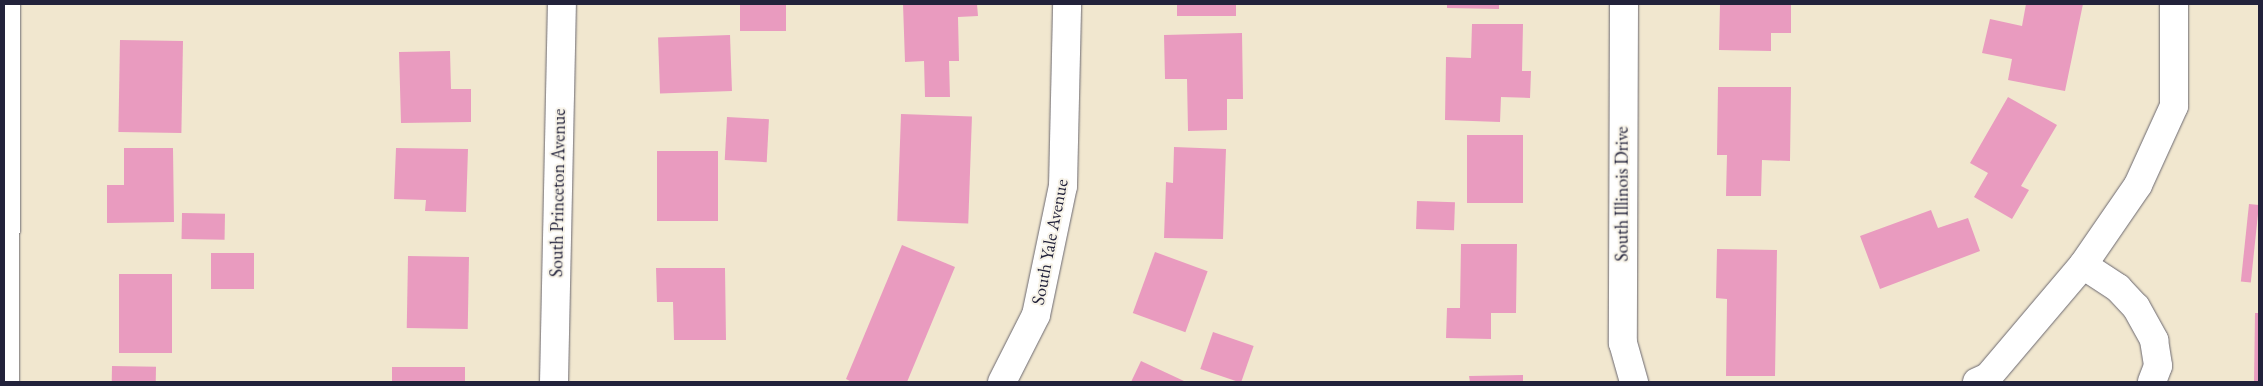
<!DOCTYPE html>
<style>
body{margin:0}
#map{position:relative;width:2263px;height:386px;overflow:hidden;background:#f1e7cf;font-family:"EB Garamond",serif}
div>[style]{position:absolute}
.building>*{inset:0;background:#e99bbf;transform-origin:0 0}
.roads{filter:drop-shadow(0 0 1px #6a676f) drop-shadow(0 0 1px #6a676f)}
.minor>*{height:28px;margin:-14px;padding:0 14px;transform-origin:14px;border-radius:14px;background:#fff}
span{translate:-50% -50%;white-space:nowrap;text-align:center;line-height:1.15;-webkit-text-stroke:4px #f7f3e8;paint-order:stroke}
.street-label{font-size:18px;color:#22223b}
.frame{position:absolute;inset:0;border:5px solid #22223b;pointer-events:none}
</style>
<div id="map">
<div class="building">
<i style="left:740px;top:4px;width:46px;height:27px"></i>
<i style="clip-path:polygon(903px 4px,977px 4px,978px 16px,958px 17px,959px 61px,949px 61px,950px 97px,925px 97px,924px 61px,905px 62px)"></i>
<i style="left:1177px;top:4px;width:59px;height:12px"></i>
<i style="clip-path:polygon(1447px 4px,1499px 4px,1499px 9px,1447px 8px)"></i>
<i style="clip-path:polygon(1720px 4px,1791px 4px,1791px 33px,1771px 33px,1771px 51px,1719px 50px)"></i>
<i style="clip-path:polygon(2026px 4px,2083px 4px,2065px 91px,2008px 80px,2012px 59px,1982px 53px,1990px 19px,2022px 26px)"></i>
<i style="clip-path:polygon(1472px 24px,1523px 24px,1522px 71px,1531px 71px,1530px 98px,1501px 97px,1500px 122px,1445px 120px,1446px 57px,1471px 58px)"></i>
<i style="clip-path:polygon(1242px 33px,1243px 99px,1227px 99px,1227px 130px,1188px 131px,1187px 79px,1165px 79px,1164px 35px)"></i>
<i style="left:730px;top:35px;width:56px;height:72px;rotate:88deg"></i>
<i style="left:120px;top:40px;width:63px;height:92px;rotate:1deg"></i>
<i style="clip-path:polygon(450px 51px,451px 89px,471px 89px,471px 122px,401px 123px,399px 52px)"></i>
<i style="clip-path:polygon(1718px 87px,1791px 87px,1790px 161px,1762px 160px,1761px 196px,1726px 196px,1727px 155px,1717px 155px)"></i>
<i style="clip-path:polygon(2008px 97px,2057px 125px,2021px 186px,2029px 190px,2012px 219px,1974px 197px,1988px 173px,1970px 163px)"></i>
<i style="left:901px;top:114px;width:71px;height:107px;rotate:2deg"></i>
<i style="left:727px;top:117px;width:42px;height:43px;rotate:3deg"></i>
<i style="left:1467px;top:135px;width:56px;height:68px"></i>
<i style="clip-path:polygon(1174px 147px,1226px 149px,1223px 239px,1164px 238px,1166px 182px,1173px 183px)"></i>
<i style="clip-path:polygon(124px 148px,173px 148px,174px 222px,107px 223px,107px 185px,124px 185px)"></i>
<i style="clip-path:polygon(396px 148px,468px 149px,466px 212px,425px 211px,426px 200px,394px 199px)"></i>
<i style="left:657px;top:151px;width:61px;height:70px"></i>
<i style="left:1417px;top:201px;width:38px;height:28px;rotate:2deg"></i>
<i style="left:2249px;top:204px;width:10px;height:78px;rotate:6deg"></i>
<i style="clip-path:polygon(1931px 210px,1938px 228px,1968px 218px,1980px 251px,1880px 289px,1860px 236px)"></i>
<i style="left:182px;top:213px;width:43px;height:26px;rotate:1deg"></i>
<i style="clip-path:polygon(1461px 244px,1517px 244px,1516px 313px,1491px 313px,1491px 339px,1446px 338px,1447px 308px,1460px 308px)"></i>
<i style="clip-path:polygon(902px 245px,955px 267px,907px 382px,852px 382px,846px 379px)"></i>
<i style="clip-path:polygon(1717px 249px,1777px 250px,1775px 376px,1726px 376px,1727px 299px,1716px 298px)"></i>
<i style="left:1155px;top:252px;width:56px;height:65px;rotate:20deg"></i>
<i style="left:211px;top:253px;width:43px;height:36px"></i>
<i style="left:408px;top:256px;width:61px;height:72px;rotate:1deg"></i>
<i style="clip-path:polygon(656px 268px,725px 268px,726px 340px,674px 340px,673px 302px,657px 302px)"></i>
<i style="left:119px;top:274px;width:53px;height:79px"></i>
<i style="clip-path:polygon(2255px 313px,2259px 313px,2259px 382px,2254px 382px)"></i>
<i style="left:1213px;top:332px;width:43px;height:39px;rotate:19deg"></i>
<i style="clip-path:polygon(1141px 361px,1184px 381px,1183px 382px,1131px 382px)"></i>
<i style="left:112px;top:366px;width:44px;height:16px;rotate:1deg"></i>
<i style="left:465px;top:367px;width:15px;height:73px;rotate:90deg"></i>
<i style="clip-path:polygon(1523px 375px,1523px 382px,1470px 382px,1469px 376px)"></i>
</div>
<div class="roads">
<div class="minor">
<i style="left:1624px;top:4px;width:339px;rotate:90.2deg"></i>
<i style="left:1623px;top:343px;width:41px;rotate:74.2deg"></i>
<i style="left:2083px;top:265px;width:42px;rotate:33.3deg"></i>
<i style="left:2118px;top:288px;width:26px;rotate:47deg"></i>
<i style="left:2136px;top:307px;width:38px;rotate:61deg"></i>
<i style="left:2154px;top:340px;width:26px;rotate:81deg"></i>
<i style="left:2158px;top:366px;width:17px;rotate:111deg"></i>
<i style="left:5px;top:382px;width:378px;rotate:-89.8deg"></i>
<i style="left:554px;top:382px;width:378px;rotate:-88.8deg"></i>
<i style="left:1002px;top:382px;width:75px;rotate:-63.1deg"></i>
<i style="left:1036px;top:315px;width:132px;rotate:-78.2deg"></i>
<i style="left:1063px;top:186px;width:182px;rotate:-88.7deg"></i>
<i style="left:1977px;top:382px;width:12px;rotate:-24deg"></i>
<i style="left:1988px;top:377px;width:147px;rotate:-49.7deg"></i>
<i style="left:2083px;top:265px;width:97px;rotate:-55.5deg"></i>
<i style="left:2138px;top:185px;width:87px;rotate:-65.5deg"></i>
<i style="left:2174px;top:106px;width:102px;rotate:-90deg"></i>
</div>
</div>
<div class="street-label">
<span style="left:558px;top:193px;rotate:-89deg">South Princeton Avenue</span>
<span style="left:1622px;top:194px;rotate:-90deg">South Illinois Drive</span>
<span style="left:1050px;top:242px;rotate:-79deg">South Yale Avenue</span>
</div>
<div class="frame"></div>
</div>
